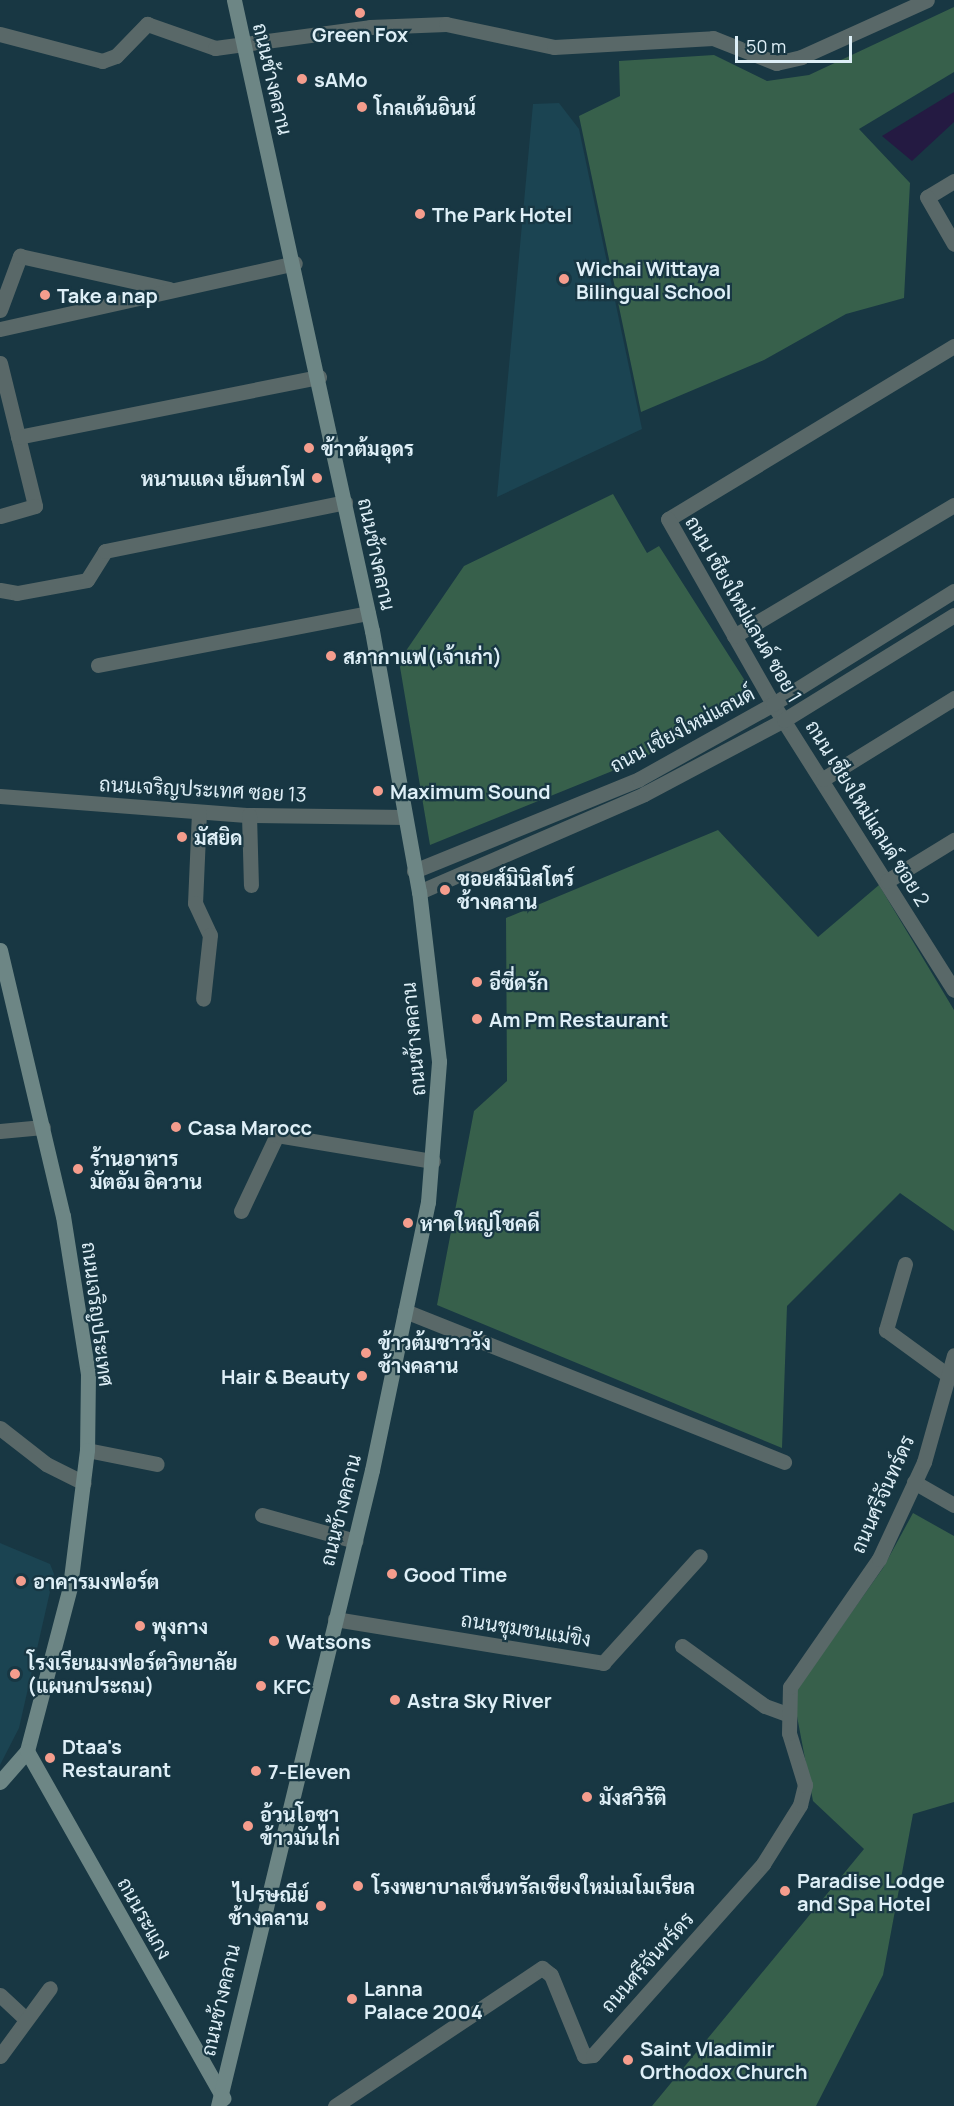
<!DOCTYPE html>
<meta charset="utf-8">
<style>
body{margin:0}
#map{position:relative;width:954px;height:2106px;overflow:hidden;background:#183743;font-family:Manrope,Sarabun,sans-serif}
div>[style]{position:absolute}
.built>*{inset:0;background:#1b4452}
.green>*{inset:0;background:#37604b}
.water>*{inset:0;background:#241a42}
.street>*{height:15px;margin:-7.5px;padding:0 7.5px;transform-origin:7.5px;border-radius:7.5px;background:#596868}
.secondary>*{height:15px;margin:-7.5px;padding:0 7.5px;transform-origin:7.5px;border-radius:7.5px;background:#6d8685}
.dots>*{width:16px;height:16px;translate:-50% -50%;box-sizing:border-box;border:3px solid #183743;border-radius:50%}
span{translate:-50% -50%;white-space:nowrap;text-align:center;line-height:1.15;-webkit-text-stroke:4.5px #183743;paint-order:stroke}
.poi-label{font-size:20px;color:#deeff7;font-weight:700}
.left{translate:0 -50%;text-align:left}
.right{translate:-100% -50%;text-align:right}
.street-label{font-size:20px;color:#deeff7}
.scale{position:absolute;left:735px;top:36px;width:117px;height:27px;box-sizing:border-box;border:3px solid #deeff7;border-top:0;padding-left:8px;font-size:18px;line-height:21px;white-space:nowrap;color:#deeff7;-webkit-text-stroke:4px #183743;paint-order:stroke}
</style>
<div id="map">
<div class="built">
<i style="clip-path:polygon(559px 103px,579px 129px,642px 429px,497px 497px,533px 104px)"></i>
<i style="clip-path:polygon(0 1543px,50px 1564px,54px 1574px,19px 1728px,0 1765px)"></i>
</div>
<div class="green">
<i style="clip-path:polygon(954px 7px,954px 72px,859px 129px,910px 183px,904px 298px,846px 314px,764px 360px,641px 412px,579px 116px,620px 96px,619px 61px,714px 55px,767px 81px,809px 75px)"></i>
<i style="clip-path:polygon(613px 494px,647px 553px,659px 546px,756px 698px,637px 761px,430px 845px,399px 661px,464px 566px)"></i>
<i style="clip-path:polygon(718px 830px,818px 937px,879px 885px,954px 1010px,954px 1231px,900px 1193px,787px 1306px,782px 1448px,437px 1305px,474px 1111px,507px 1081px,506px 918px)"></i>
<i style="clip-path:polygon(913px 1513px,954px 1536px,954px 1802px,913px 1814px,883px 1975px,816px 2106px,652px 2106px,864px 1849px,813px 1801px,793px 1695px,883px 1568px)"></i>
</div>
<div class="water">
<i style="clip-path:polygon(954px 92px,954px 122px,912px 161px,882px 136px)"></i>
</div>
<div class="street">
<i style="left:0;top:34px;width:106px;rotate:14.8deg"></i>
<i style="left:102px;top:61px;width:15px;rotate:-20deg"></i>
<i style="left:116px;top:56px;width:45px;rotate:-45.9deg"></i>
<i style="left:147px;top:24px;width:72px;rotate:19.4deg"></i>
<i style="left:215px;top:48px;width:156px;rotate:-7.7deg"></i>
<i style="left:370px;top:27px;width:76px;rotate:-2.3deg"></i>
<i style="left:446px;top:24px;width:110px;rotate:12deg"></i>
<i style="left:554px;top:47px;width:159px;rotate:-3.2deg"></i>
<i style="left:713px;top:38px;width:68px;rotate:21.6deg"></i>
<i style="left:776px;top:63px;width:26px;rotate:-13deg"></i>
<i style="left:801px;top:57px;width:138px;rotate:-24.3deg"></i>
<i style="left:954px;top:181px;width:31px;rotate:149deg"></i>
<i style="left:927px;top:197px;width:54px;rotate:60.1deg"></i>
<i style="left:0;top:310px;width:58px;rotate:-69.7deg"></i>
<i style="left:20px;top:256px;width:153px;rotate:12.5deg"></i>
<i style="left:0;top:329px;width:302px;rotate:-12.6deg"></i>
<i style="left:954px;top:346px;width:334px;rotate:148.8deg"></i>
<i style="left:668px;top:519px;width:213px;rotate:60.4deg"></i>
<i style="left:773px;top:704px;width:338px;rotate:57.7deg"></i>
<i style="left:0;top:363px;width:147px;rotate:76.2deg"></i>
<i style="left:35px;top:506px;width:36px;rotate:164deg"></i>
<i style="left:18px;top:437px;width:307px;rotate:-11.3deg"></i>
<i style="left:0;top:590px;width:17px;rotate:10deg"></i>
<i style="left:17px;top:593px;width:71px;rotate:-10.5deg"></i>
<i style="left:87px;top:580px;width:34px;rotate:-58deg"></i>
<i style="left:105px;top:551px;width:245px;rotate:-11.5deg"></i>
<i style="left:734px;top:636px;width:256px;rotate:-30.8deg"></i>
<i style="left:98px;top:665px;width:275px;rotate:-10.9deg"></i>
<i style="left:823px;top:779px;width:154px;rotate:-31.7deg"></i>
<i style="left:0;top:796px;width:250px;rotate:4.4deg"></i>
<i style="left:249px;top:815px;width:156px;rotate:0.7deg"></i>
<i style="left:199px;top:812px;width:91px;rotate:92.5deg"></i>
<i style="left:195px;top:903px;width:35px;rotate:65deg"></i>
<i style="left:210px;top:935px;width:64px;rotate:96.2deg"></i>
<i style="left:249px;top:815px;width:70px;rotate:88.4deg"></i>
<i style="left:414px;top:871px;width:243px;rotate:-22.2deg"></i>
<i style="left:639px;top:779px;width:154px;rotate:-29.2deg"></i>
<i style="left:773px;top:704px;width:213px;rotate:-32deg"></i>
<i style="left:887px;top:881px;width:79px;rotate:-31.5deg"></i>
<i style="left:419px;top:892px;width:245px;rotate:-23.5deg"></i>
<i style="left:644px;top:794px;width:158px;rotate:-27.9deg"></i>
<i style="left:784px;top:720px;width:200px;rotate:-31.7deg"></i>
<i style="left:0;top:1131px;width:43px;rotate:-5.3deg"></i>
<i style="left:241px;top:1211px;width:84px;rotate:-64.7deg"></i>
<i style="left:277px;top:1135px;width:158px;rotate:9.5deg"></i>
<i style="left:905px;top:1264px;width:69px;rotate:106.1deg"></i>
<i style="left:886px;top:1330px;width:78px;rotate:36.1deg"></i>
<i style="left:405px;top:1311px;width:408px;rotate:21.7deg"></i>
<i style="left:0;top:1428px;width:58px;rotate:38deg"></i>
<i style="left:46px;top:1464px;width:42px;rotate:26.6deg"></i>
<i style="left:87px;top:1450px;width:71px;rotate:11.3deg"></i>
<i style="left:914px;top:1482px;width:46px;rotate:29.9deg"></i>
<i style="left:262px;top:1515px;width:97px;rotate:15.6deg"></i>
<i style="left:335px;top:1619px;width:272px;rotate:9.3deg"></i>
<i style="left:603px;top:1663px;width:144px;rotate:-47.8deg"></i>
<i style="left:682px;top:1646px;width:102px;rotate:35.9deg"></i>
<i style="left:765px;top:1706px;width:23px;rotate:20deg"></i>
<i style="left:0;top:1995px;width:33px;rotate:43deg"></i>
<i style="left:0;top:2056px;width:84px;rotate:-53.7deg"></i>
<i style="left:335px;top:2106px;width:249px;rotate:-33.7deg"></i>
<i style="left:542px;top:1968px;width:11px;rotate:38deg"></i>
<i style="left:551px;top:1975px;width:87px;rotate:67.8deg"></i>
<i style="left:584px;top:2056px;width:9px;rotate:-6deg"></i>
<i style="left:593px;top:2055px;width:256px;rotate:-48.3deg"></i>
<i style="left:763px;top:1864px;width:70px;rotate:-57.9deg"></i>
<i style="left:800px;top:1805px;width:21px;rotate:-76deg"></i>
<i style="left:805px;top:1785px;width:54px;rotate:-107.1deg"></i>
<i style="left:789px;top:1733px;width:46px;rotate:-88.8deg"></i>
<i style="left:790px;top:1687px;width:156px;rotate:-55.2deg"></i>
<i style="left:879px;top:1559px;width:107px;rotate:-65.1deg"></i>
<i style="left:924px;top:1462px;width:111px;rotate:-74.3deg"></i>
</div>
<div class="secondary">
<i style="left:0;top:950px;width:273px;rotate:76.7deg"></i>
<i style="left:63px;top:1216px;width:159px;rotate:81deg"></i>
<i style="left:88px;top:1373px;width:77px;rotate:90.7deg"></i>
<i style="left:87px;top:1450px;width:138px;rotate:97.1deg"></i>
<i style="left:70px;top:1587px;width:170px;rotate:104.7deg"></i>
<i style="left:27px;top:1751px;width:41px;rotate:131.1deg"></i>
<i style="left:27px;top:1751px;width:399px;rotate:60.5deg"></i>
<i style="left:218px;top:2106px;width:654px;rotate:-76.39deg"></i>
<i style="left:372px;top:1470px;width:274px;rotate:-78.2deg"></i>
<i style="left:428px;top:1202px;width:141px;rotate:-85.5deg"></i>
<i style="left:439px;top:1061px;width:170px;rotate:-96.7deg"></i>
<i style="left:419px;top:892px;width:265px;rotate:-100.2deg"></i>
<i style="left:372px;top:631px;width:646px;rotate:-102.34deg"></i>
</div>
<div class="dots">
<i style="left:360px;top:13px;background:#f59d8d"></i>
<i style="left:302px;top:79px;background:#f59d8d"></i>
<i style="left:362px;top:107px;background:#f59d8d"></i>
<i style="left:420px;top:214px;background:#f59d8d"></i>
<i style="left:564px;top:279px;background:#f59d8d"></i>
<i style="left:45px;top:295px;background:#f59d8d"></i>
<i style="left:309px;top:448px;background:#f59d8d"></i>
<i style="left:317px;top:478px;background:#f59d8d"></i>
<i style="left:331px;top:656px;background:#f59d8d"></i>
<i style="left:378px;top:791px;background:#f59d8d"></i>
<i style="left:182px;top:837px;background:#f59d8d"></i>
<i style="left:445px;top:890px;background:#f59d8d"></i>
<i style="left:477px;top:982px;background:#f59d8d"></i>
<i style="left:477px;top:1019px;background:#f59d8d"></i>
<i style="left:176px;top:1127px;background:#f59d8d"></i>
<i style="left:78px;top:1169px;background:#f59d8d"></i>
<i style="left:408px;top:1223px;background:#f59d8d"></i>
<i style="left:366px;top:1353px;background:#f59d8d"></i>
<i style="left:362px;top:1376px;background:#f59d8d"></i>
<i style="left:392px;top:1574px;background:#f59d8d"></i>
<i style="left:21px;top:1581px;background:#f59d8d"></i>
<i style="left:140px;top:1626px;background:#f59d8d"></i>
<i style="left:274px;top:1641px;background:#f59d8d"></i>
<i style="left:15px;top:1674px;background:#f59d8d"></i>
<i style="left:261px;top:1686px;background:#f59d8d"></i>
<i style="left:395px;top:1700px;background:#f59d8d"></i>
<i style="left:50px;top:1758px;background:#f59d8d"></i>
<i style="left:256px;top:1771px;background:#f59d8d"></i>
<i style="left:587px;top:1797px;background:#f59d8d"></i>
<i style="left:248px;top:1826px;background:#f59d8d"></i>
<i style="left:358px;top:1886px;background:#f59d8d"></i>
<i style="left:785px;top:1891px;background:#f59d8d"></i>
<i style="left:321px;top:1906px;background:#f59d8d"></i>
<i style="left:352px;top:1999px;background:#f59d8d"></i>
<i style="left:628px;top:2060px;background:#f59d8d"></i>
</div>
<div class="poi-label">
<span style="left:360px;top:34px">Green Fox</span>
<span class="left" style="left:314px;top:79px">sAMo</span>
<span class="left" style="left:374px;top:107px">โกลเด้นอินน์</span>
<span class="left" style="left:432px;top:214px">The Park Hotel</span>
<span class="left" style="left:576px;top:280px">Wichai Wittaya<br>Bilingual School</span>
<span class="left" style="left:57px;top:295px">Take a nap</span>
<span class="left" style="left:321px;top:448px">ข้าวต้มอุดร</span>
<span class="right" style="left:305px;top:478px">หนานแดง เย็นตาโฟ</span>
<span class="left" style="left:343px;top:656px">สภากาแฟ(เจ้าเก่า)</span>
<span class="left" style="left:390px;top:791px">Maximum Sound</span>
<span class="left" style="left:194px;top:837px">มัสยิด</span>
<span class="left" style="left:457px;top:890px">ชอยส์มินิสโตร์<br>ช้างคลาน</span>
<span class="left" style="left:489px;top:982px">อีซี่ดรัก</span>
<span class="left" style="left:489px;top:1019px">Am Pm Restaurant</span>
<span class="left" style="left:188px;top:1127px">Casa Marocc</span>
<span class="left" style="left:90px;top:1170px">ร้านอาหาร<br>มัตอัม อิควาน</span>
<span class="left" style="left:420px;top:1223px">หาดใหญ่โชคดี</span>
<span class="left" style="left:378px;top:1354px">ข้าวต้มชาววัง<br>ช้างคลาน</span>
<span class="right" style="left:350px;top:1376px">Hair &amp; Beauty</span>
<span class="left" style="left:404px;top:1574px">Good Time</span>
<span class="left" style="left:33px;top:1581px">อาคารมงฟอร์ต</span>
<span class="left" style="left:152px;top:1626px">พุงกาง</span>
<span class="left" style="left:286px;top:1641px">Watsons</span>
<span class="left" style="left:27px;top:1674px">โรงเรียนมงฟอร์ตวิทยาลัย<br>(แผนกประถม)</span>
<span class="left" style="left:273px;top:1686px">KFC</span>
<span class="left" style="left:407px;top:1700px">Astra Sky River</span>
<span class="left" style="left:62px;top:1758px">Dtaa's<br>Restaurant</span>
<span class="left" style="left:268px;top:1771px">7-Eleven</span>
<span class="left" style="left:599px;top:1797px">มังสวิรัติ</span>
<span class="left" style="left:260px;top:1826px">อ้วนโอชา<br>ข้าวมันไก่</span>
<span class="left" style="left:797px;top:1892px">Paradise Lodge<br>and Spa Hotel</span>
<span class="left" style="left:372px;top:1886px">โรงพยาบาลเซ็นทรัลเชียงใหม่เมโมเรียล</span>
<span class="right" style="left:309px;top:1906px">ไปรษณีย์<br>ช้างคลาน</span>
<span class="left" style="left:364px;top:2000px">Lanna<br>Palace 2004</span>
<span class="left" style="left:640px;top:2060px">Saint Vladimir<br>Orthodox Church</span>
</div>
<div class="street-label">
<span style="left:273px;top:79px;rotate:77deg">ถนนช้างคลาน</span>
<span style="left:377px;top:554px;rotate:78deg">ถนนช้างคลาน</span>
<span style="left:744px;top:609px;rotate:60deg">ถนน เชียงใหม่แลนด์ ซอย 1</span>
<span style="left:682px;top:729px;rotate:-28deg">ถนน เชียงใหม่แลนด์</span>
<span style="left:203px;top:789px;rotate:3deg">ถนนเจริญประเทศ ซอย 13</span>
<span style="left:868px;top:813px;rotate:58deg">ถนน เชียงใหม่แลนด์ ซอย 2</span>
<span style="left:413px;top:1039px;rotate:-95deg">ถนนช้างคลาน</span>
<span style="left:98px;top:1314px;rotate:83deg">ถนนเจริญประเทศ</span>
<span style="left:882px;top:1494px;rotate:-66deg">ถนนศรีจันทร์ดร</span>
<span style="left:340px;top:1510px;rotate:-76deg">ถนนช้างคลาน</span>
<span style="left:526px;top:1629px;rotate:9deg">ถนนชุมชนแม่ขิง</span>
<span style="left:145px;top:1918px;rotate:61deg">ถนนระแกง</span>
<span style="left:647px;top:1962px;rotate:-48deg">ถนนศรีจันทร์ดร</span>
<span style="left:220px;top:2000px;rotate:-77deg">ถนนช้างคลาน</span>
</div>
<div class="scale">50 m</div>
</div>
